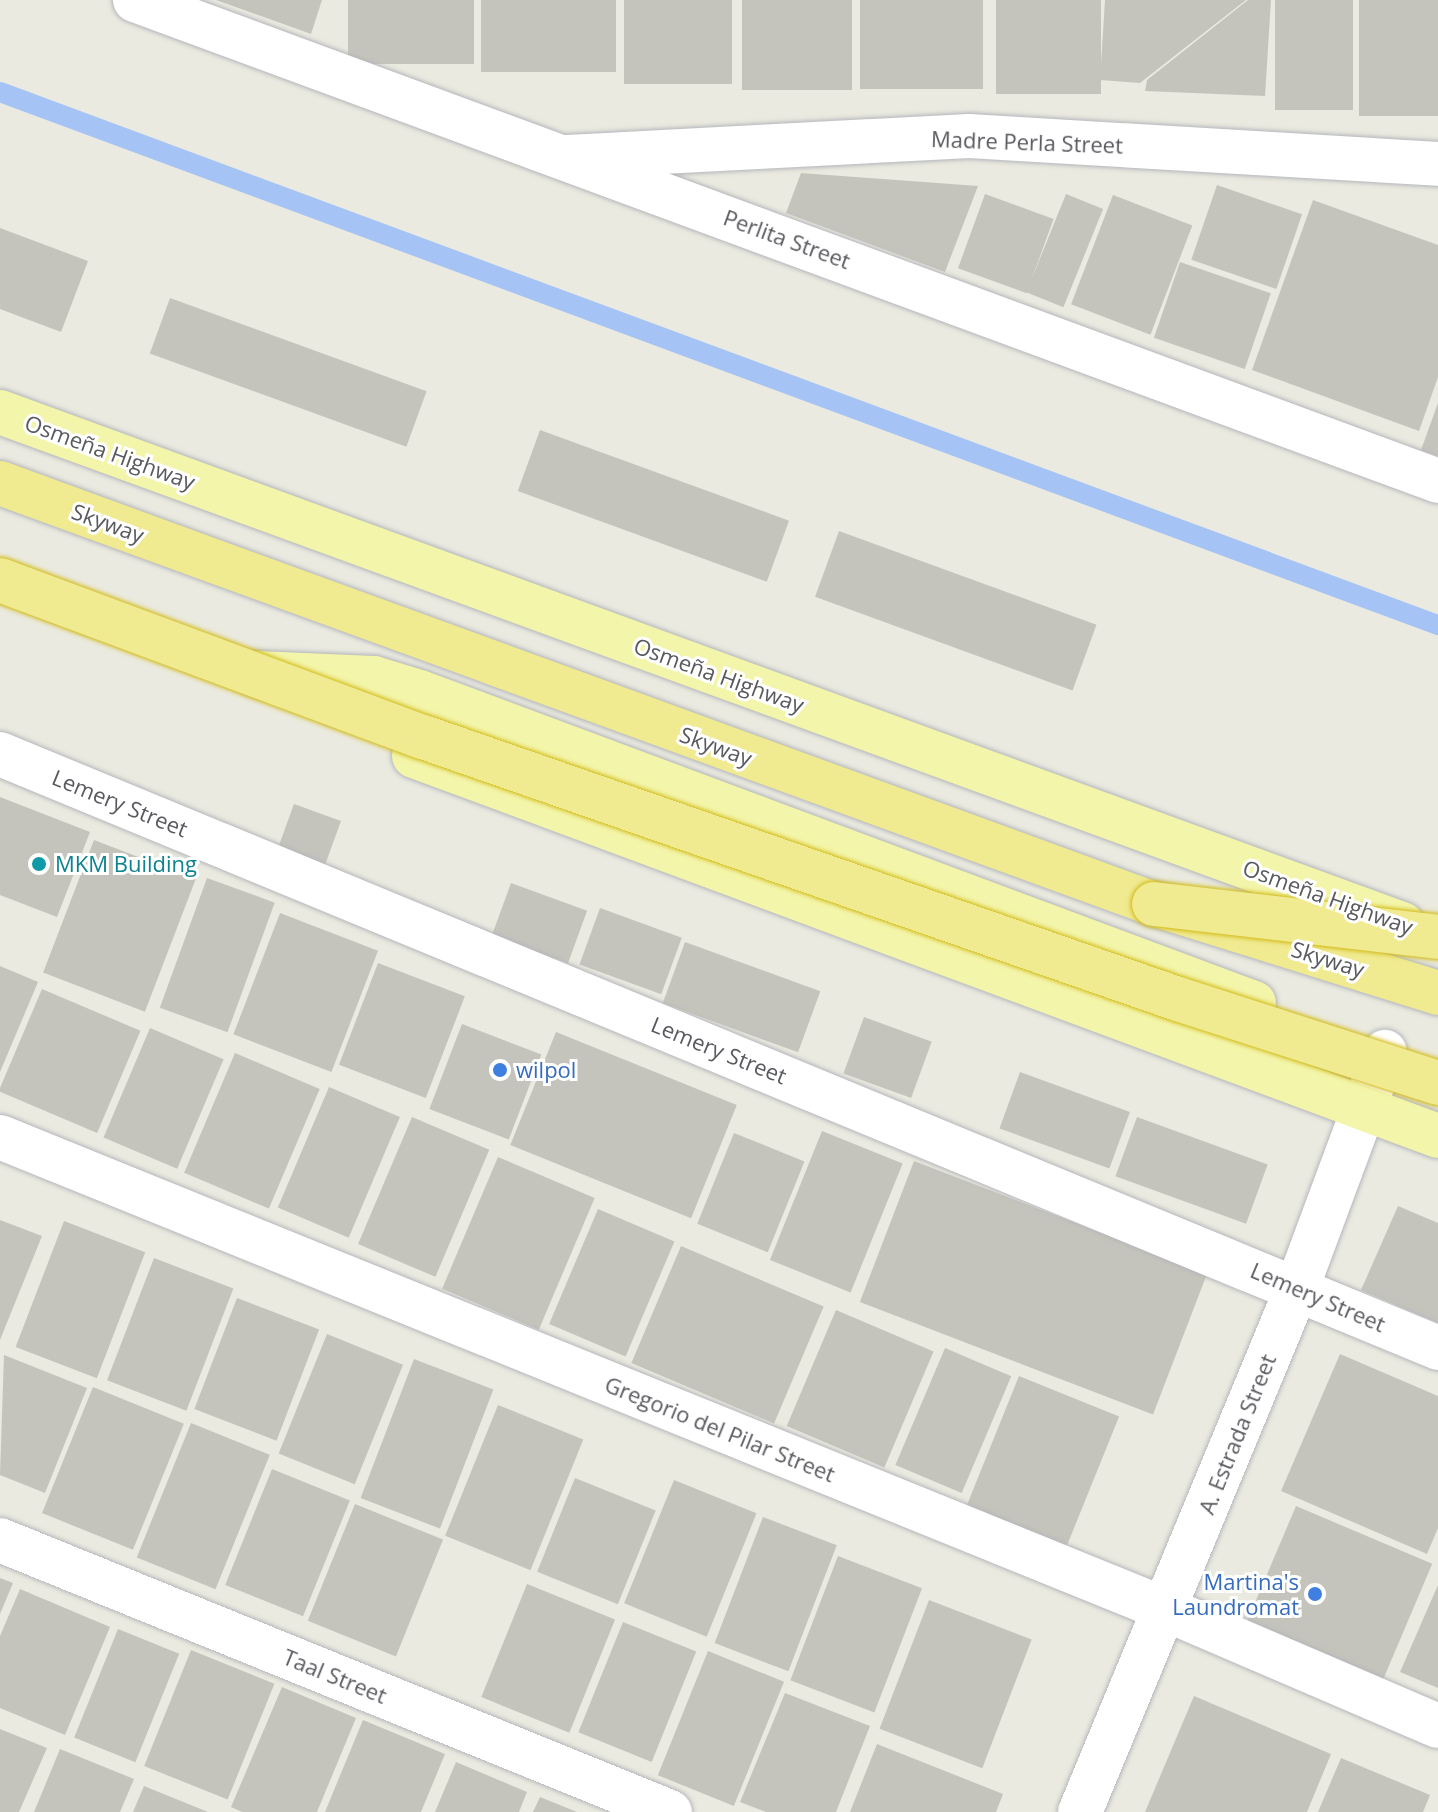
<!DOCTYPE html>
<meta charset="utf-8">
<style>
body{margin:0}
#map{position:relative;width:1438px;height:1812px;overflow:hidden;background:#eaeae0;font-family:"Open Sans",sans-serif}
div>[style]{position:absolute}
.stream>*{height:20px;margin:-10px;padding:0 10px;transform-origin:10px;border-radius:10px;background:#a5c3f5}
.building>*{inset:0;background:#c5c4bc;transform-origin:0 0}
.roads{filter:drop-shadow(0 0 2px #b5b6bb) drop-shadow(0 0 2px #b5b6bb)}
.street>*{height:44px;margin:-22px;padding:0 22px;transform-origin:22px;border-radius:22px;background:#fff}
.secondary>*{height:44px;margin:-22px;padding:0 22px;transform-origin:22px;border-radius:22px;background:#fff}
.primary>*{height:44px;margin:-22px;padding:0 22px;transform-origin:22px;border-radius:22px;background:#f3f5aa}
.highway>*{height:44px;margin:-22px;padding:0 22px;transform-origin:22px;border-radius:22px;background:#f0ea91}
.bridges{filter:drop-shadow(0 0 2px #d2bb18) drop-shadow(0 0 2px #d2bb18)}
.highway-bridge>*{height:44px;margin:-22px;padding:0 22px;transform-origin:22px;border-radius:22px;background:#f0ea91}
.dots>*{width:22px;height:22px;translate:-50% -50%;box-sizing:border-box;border:4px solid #fff;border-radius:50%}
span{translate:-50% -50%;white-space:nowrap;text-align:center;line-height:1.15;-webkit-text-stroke:6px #fff;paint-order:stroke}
.street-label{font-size:22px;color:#595a5f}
.culture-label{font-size:22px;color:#0d838f}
.left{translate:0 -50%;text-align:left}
.shop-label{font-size:22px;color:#366cbe}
.right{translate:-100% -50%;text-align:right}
</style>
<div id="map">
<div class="stream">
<i style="left:0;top:92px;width:1534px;rotate:20.34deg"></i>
</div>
<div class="building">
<i style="clip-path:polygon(216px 0,322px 0,311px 34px)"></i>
<i style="left:348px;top:0;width:126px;height:64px"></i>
<i style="left:481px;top:0;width:135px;height:72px"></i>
<i style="left:624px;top:0;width:108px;height:84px"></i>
<i style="left:742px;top:0;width:110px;height:90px"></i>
<i style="left:860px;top:0;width:123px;height:89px"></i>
<i style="left:996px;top:0;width:105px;height:94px"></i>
<i style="clip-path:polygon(1105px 0,1246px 0,1140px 83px,1100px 80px)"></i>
<i style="clip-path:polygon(1248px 0,1271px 0,1265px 96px,1145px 91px,1147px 80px)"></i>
<i style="left:1275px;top:0;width:78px;height:110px"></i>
<i style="left:1359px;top:0;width:79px;height:116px"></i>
<i style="clip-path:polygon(801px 173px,978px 186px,945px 272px,786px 213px)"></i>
<i style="left:1217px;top:185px;width:90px;height:79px;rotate:19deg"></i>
<i style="left:985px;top:194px;width:73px;height:79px;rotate:20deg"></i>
<i style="left:1066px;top:194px;width:40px;height:106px;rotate:22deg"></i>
<i style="left:1113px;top:195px;width:85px;height:117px;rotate:21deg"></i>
<i style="clip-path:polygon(1313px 200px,1438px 245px,1438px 377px,1419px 431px,1252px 370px)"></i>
<i style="clip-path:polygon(0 228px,88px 261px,61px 332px,0 309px)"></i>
<i style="left:1180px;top:262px;width:96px;height:80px;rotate:19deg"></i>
<i style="left:170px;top:298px;width:273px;height:59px;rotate:20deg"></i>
<i style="clip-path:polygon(1438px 403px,1438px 456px,1421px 450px)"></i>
<i style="left:540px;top:430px;width:265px;height:65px;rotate:20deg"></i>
<i style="left:839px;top:531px;width:274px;height:70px;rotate:20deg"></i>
<i style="clip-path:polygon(0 797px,90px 832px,57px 917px,0 895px)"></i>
<i style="left:294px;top:804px;width:50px;height:46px;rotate:20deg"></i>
<i style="left:94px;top:840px;width:109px;height:142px;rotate:21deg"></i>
<i style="left:207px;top:878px;width:72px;height:138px;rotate:20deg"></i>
<i style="left:511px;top:883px;width:81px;height:56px;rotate:20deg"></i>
<i style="left:600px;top:908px;width:87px;height:60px;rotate:20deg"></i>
<i style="left:280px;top:913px;width:105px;height:130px;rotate:21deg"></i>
<i style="left:685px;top:942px;width:144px;height:65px;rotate:20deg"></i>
<i style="left:378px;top:963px;width:93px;height:109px;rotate:21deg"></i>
<i style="clip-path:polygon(0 966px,38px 982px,0 1072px)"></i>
<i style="left:42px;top:989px;width:107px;height:111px;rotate:23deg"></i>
<i style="left:864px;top:1017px;width:72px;height:60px;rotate:20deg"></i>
<i style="left:462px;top:1024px;width:85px;height:91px;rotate:21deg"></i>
<i style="left:150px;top:1028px;width:80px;height:119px;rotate:23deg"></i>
<i style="left:556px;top:1032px;width:195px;height:122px;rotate:22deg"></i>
<i style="left:235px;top:1053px;width:92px;height:130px;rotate:23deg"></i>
<i style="left:1020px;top:1072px;width:117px;height:60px;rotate:20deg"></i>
<i style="left:329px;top:1087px;width:77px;height:131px;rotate:23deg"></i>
<i style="left:412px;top:1117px;width:84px;height:138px;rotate:23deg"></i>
<i style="left:1137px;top:1117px;width:139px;height:63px;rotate:20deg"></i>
<i style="left:822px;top:1131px;width:87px;height:139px;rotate:22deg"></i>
<i style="left:734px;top:1133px;width:76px;height:98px;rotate:22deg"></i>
<i style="left:498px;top:1157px;width:105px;height:143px;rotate:23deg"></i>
<i style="left:914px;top:1161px;width:314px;height:151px;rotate:21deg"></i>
<i style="clip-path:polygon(1398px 1206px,1438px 1223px,1438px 1323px,1361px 1290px)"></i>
<i style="left:598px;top:1209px;width:83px;height:125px;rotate:23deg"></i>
<i style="clip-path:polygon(0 1220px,42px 1236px,0 1340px)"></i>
<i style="left:64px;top:1221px;width:87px;height:135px;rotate:21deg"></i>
<i style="left:681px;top:1246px;width:155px;height:127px;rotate:23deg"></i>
<i style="left:154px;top:1258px;width:85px;height:131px;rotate:21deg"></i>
<i style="left:237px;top:1298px;width:88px;height:119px;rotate:21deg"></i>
<i style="left:836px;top:1310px;width:106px;height:126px;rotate:23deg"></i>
<i style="left:327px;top:1334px;width:82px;height:129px;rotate:22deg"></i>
<i style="left:945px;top:1348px;width:72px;height:127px;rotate:23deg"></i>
<i style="clip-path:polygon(1340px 1354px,1438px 1396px,1438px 1528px,1427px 1554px,1281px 1491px)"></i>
<i style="clip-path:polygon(4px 1355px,87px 1388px,45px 1493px,0 1475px)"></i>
<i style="left:414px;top:1359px;width:85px;height:149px;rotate:21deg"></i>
<i style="left:1019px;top:1376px;width:108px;height:139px;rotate:22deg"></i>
<i style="left:93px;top:1387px;width:98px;height:136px;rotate:22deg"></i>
<i style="left:498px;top:1405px;width:92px;height:141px;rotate:22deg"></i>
<i style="left:191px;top:1423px;width:85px;height:145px;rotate:22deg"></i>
<i style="left:272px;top:1469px;width:84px;height:125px;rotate:22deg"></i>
<i style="left:575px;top:1478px;width:87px;height:101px;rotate:22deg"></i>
<i style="left:674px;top:1480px;width:89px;height:133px;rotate:22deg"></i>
<i style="left:355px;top:1504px;width:95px;height:126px;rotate:22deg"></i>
<i style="left:1296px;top:1506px;width:148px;height:133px;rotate:23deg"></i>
<i style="left:763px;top:1517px;width:79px;height:135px;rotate:21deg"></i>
<i style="left:838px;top:1556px;width:90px;height:133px;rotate:21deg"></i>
<i style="clip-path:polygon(0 1578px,13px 1583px,0 1614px)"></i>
<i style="left:527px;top:1584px;width:95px;height:122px;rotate:22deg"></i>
<i style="clip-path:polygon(1438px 1585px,1438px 1688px,1400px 1672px)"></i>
<i style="clip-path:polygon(20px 1589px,110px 1627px,65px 1735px,0 1708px,0 1636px)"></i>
<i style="left:929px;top:1600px;width:110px;height:138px;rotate:21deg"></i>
<i style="left:623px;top:1622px;width:79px;height:119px;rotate:22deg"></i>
<i style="left:118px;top:1629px;width:66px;height:117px;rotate:22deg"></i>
<i style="left:191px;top:1650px;width:90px;height:125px;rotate:22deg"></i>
<i style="left:708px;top:1651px;width:82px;height:134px;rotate:22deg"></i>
<i style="clip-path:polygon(282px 1687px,356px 1718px,317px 1812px,242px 1812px,231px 1807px)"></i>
<i style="clip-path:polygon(785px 1693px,870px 1726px,836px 1812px,766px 1812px,740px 1802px)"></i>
<i style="clip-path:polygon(1194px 1696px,1331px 1754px,1307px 1812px,1145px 1812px)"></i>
<i style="clip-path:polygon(363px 1720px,445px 1754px,421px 1812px,325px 1812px)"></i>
<i style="clip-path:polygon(0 1729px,47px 1748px,19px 1812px,0 1812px)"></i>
<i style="clip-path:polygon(877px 1744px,1003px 1794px,996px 1812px,850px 1812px)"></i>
<i style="clip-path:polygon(60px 1749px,134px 1779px,120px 1812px,34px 1812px)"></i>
<i style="clip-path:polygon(1341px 1758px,1430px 1795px,1423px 1812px,1318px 1812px)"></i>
<i style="clip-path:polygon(456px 1762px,527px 1792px,519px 1812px,435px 1812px)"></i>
<i style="clip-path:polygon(144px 1786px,208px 1812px,133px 1812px)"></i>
<i style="clip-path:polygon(540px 1797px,577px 1812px,533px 1812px)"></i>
</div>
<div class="roads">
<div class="street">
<i style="left:567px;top:157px;width:403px;rotate:-3deg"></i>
<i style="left:969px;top:136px;width:470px;rotate:3.4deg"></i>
<i style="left:0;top:754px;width:1556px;rotate:22.44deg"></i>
<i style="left:0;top:1137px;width:1257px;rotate:22.06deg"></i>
<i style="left:1165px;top:1609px;width:297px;rotate:23.2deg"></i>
<i style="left:0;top:1540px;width:723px;rotate:22.1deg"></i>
</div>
<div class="secondary">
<i style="left:135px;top:0;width:1389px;rotate:20.26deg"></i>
<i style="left:1080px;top:1812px;width:567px;rotate:-67.5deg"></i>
<i style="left:1297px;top:1288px;width:252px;rotate:-69.6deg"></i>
</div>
<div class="primary">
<i style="left:0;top:412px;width:1493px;rotate:20.06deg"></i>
<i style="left:257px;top:673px;width:117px;rotate:2.4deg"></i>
<i style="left:374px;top:678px;width:48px;rotate:16.9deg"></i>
<i style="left:420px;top:692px;width:890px;rotate:20.45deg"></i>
<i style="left:414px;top:756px;width:1092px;rotate:20.36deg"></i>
</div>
<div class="highway">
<i style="left:0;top:483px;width:1228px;rotate:20.04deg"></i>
<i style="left:1154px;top:904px;width:298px;rotate:17.4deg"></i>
</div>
</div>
<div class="bridges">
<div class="highway-bridge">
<i style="left:0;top:580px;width:451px;rotate:20.4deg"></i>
<i style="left:423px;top:737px;width:799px;rotate:19.14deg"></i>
<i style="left:1178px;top:999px;width:273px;rotate:17.9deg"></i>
<i style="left:1154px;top:904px;width:286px;rotate:6.6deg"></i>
</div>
</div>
<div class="dots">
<i style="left:39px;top:864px;background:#0f9aa8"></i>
<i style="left:500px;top:1070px;background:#3f7fe0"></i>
<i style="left:1315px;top:1594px;background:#3f7fe0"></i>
</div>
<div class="street-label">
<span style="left:1027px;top:142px;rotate:2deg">Madre Perla Street</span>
<span style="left:787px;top:239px;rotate:20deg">Perlita Street</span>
<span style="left:110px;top:452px;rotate:20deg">Osmeña Highway</span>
<span style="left:108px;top:523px;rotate:20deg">Skyway</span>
<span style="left:719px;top:675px;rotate:20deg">Osmeña Highway</span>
<span style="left:716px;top:746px;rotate:20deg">Skyway</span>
<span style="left:120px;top:803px;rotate:22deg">Lemery Street</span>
<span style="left:1328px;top:897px;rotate:20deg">Osmeña Highway</span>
<span style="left:1328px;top:959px;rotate:17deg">Skyway</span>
<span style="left:719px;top:1050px;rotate:22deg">Lemery Street</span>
<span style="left:1318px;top:1297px;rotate:23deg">Lemery Street</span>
<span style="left:720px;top:1429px;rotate:22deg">Gregorio del Pilar Street</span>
<span style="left:1237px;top:1434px;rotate:-68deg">A. Estrada Street</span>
<span style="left:335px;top:1676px;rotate:22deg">Taal Street</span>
</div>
<div class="culture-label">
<span class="left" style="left:55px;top:864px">MKM Building</span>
</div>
<div class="shop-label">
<span class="left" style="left:516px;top:1070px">wilpol</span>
<span class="right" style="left:1299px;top:1594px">Martina's<br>Laundromat</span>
</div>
</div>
